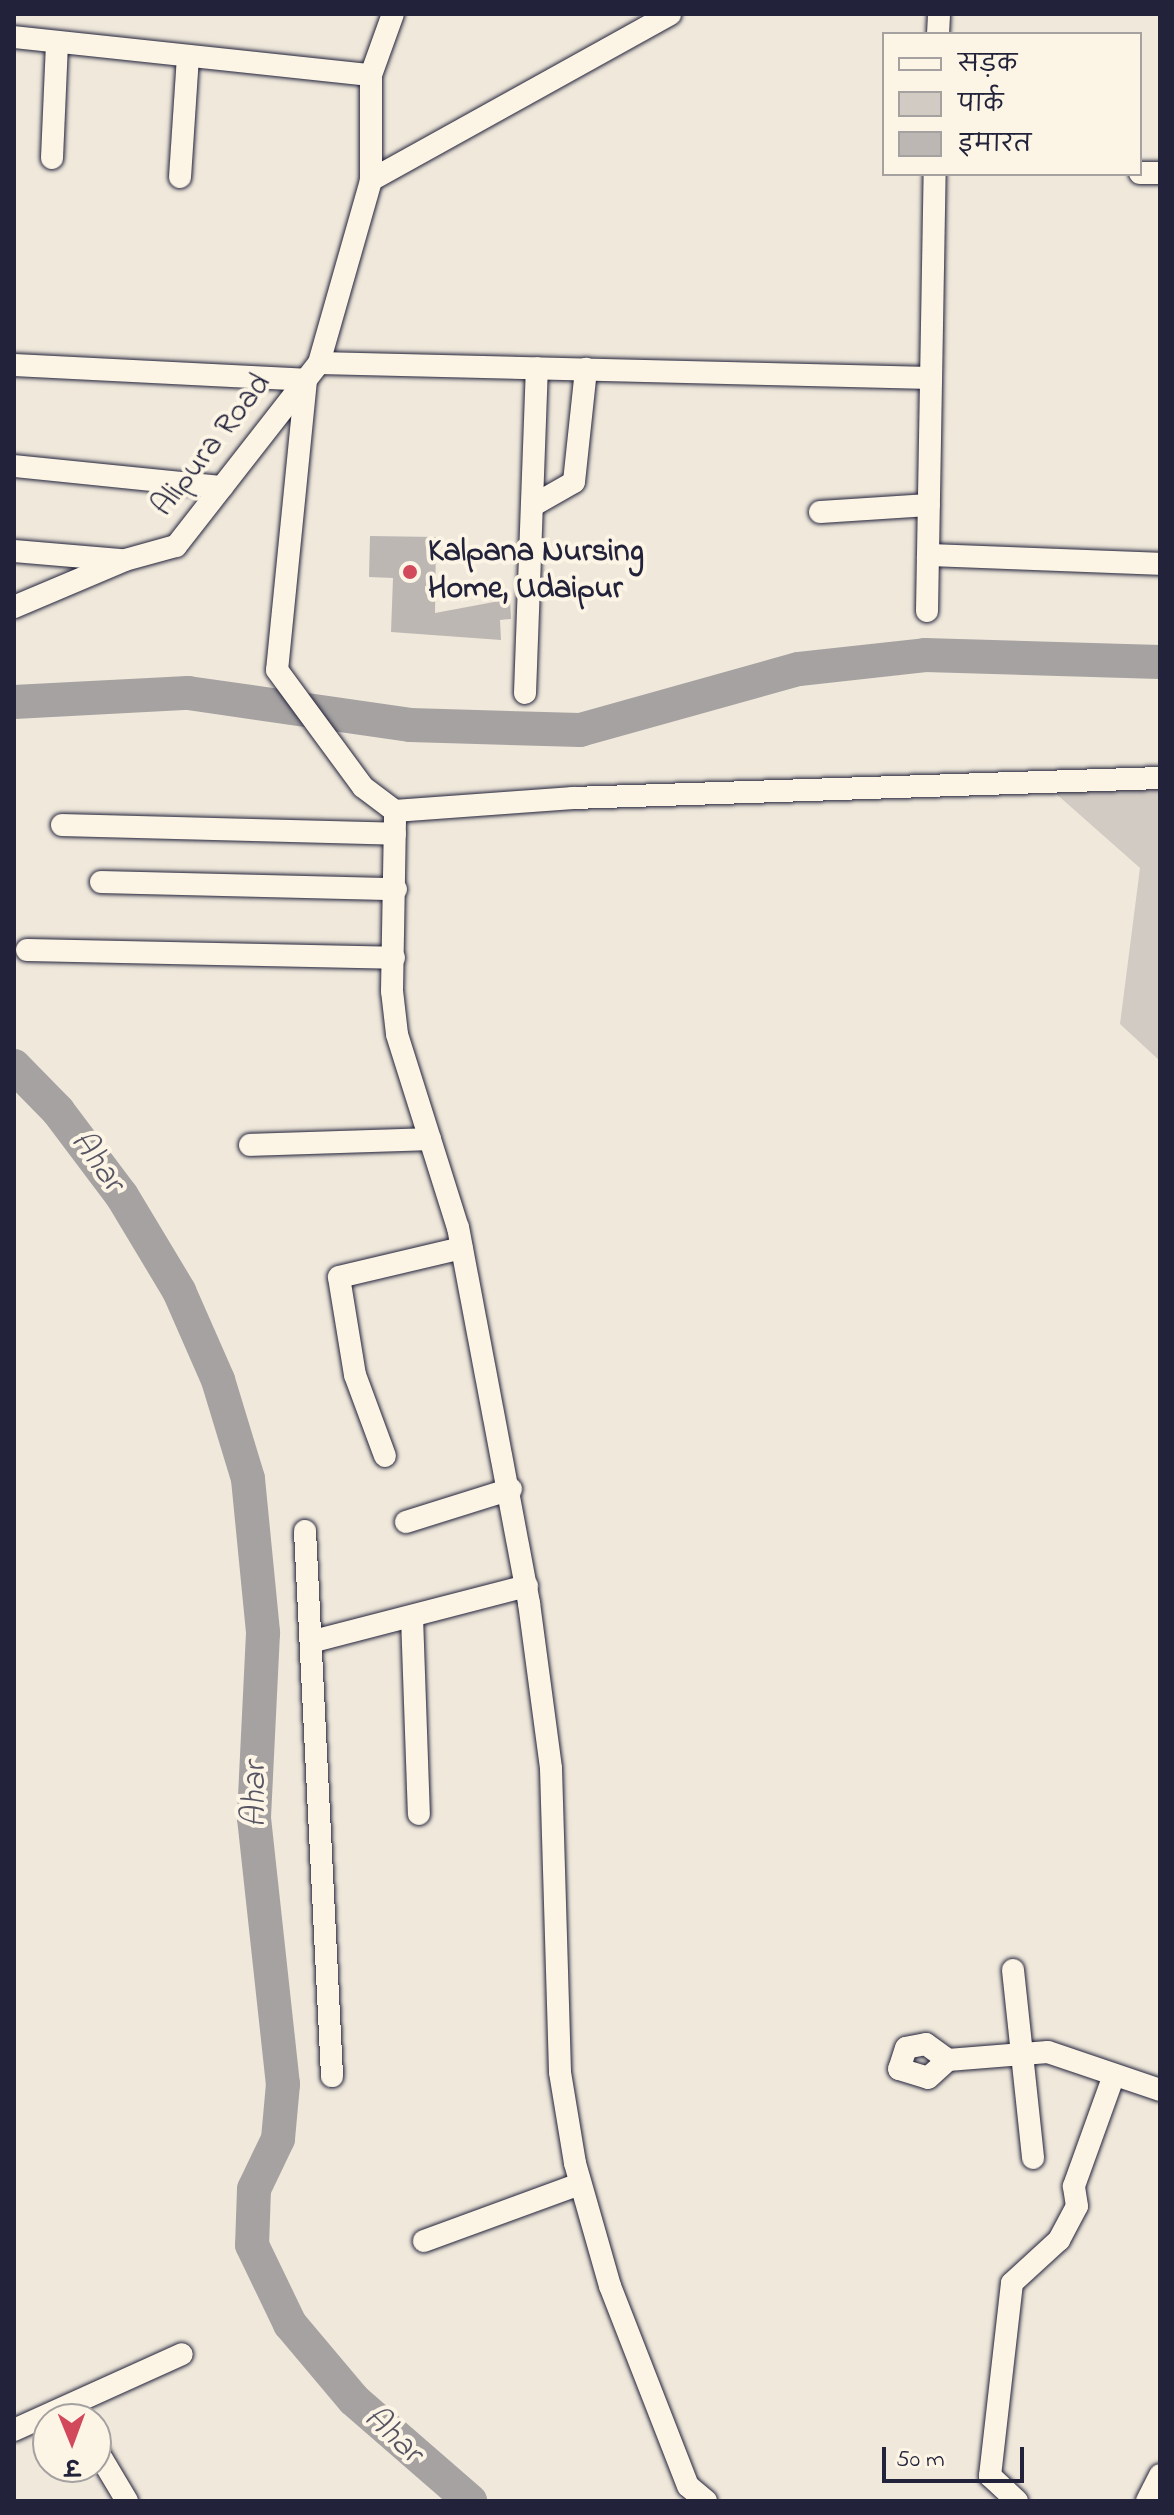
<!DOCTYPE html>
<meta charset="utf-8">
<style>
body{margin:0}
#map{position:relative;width:1174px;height:2515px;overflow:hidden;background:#efe8db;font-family:"Indie Flower","Playpen Sans Deva",sans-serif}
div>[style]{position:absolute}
.green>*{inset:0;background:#d1cbc3}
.river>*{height:34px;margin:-17px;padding:0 17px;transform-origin:17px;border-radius:17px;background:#a6a2a2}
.building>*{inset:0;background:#bcb7b3}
.roads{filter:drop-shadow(0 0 2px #22223b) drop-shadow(0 0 2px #22223b)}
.minor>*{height:22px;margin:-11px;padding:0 11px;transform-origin:11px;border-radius:11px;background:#fcf5e5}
.dots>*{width:22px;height:22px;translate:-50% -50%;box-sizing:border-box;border:4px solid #fcf5e5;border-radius:50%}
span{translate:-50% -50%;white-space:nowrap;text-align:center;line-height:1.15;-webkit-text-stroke:8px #fcf5e5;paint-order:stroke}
.street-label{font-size:32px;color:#22223b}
.poi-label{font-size:32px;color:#22223b;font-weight:700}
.left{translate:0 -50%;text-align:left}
.water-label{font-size:34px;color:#575564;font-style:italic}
.frame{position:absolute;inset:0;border:16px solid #22223b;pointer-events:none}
.legend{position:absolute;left:882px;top:32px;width:260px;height:144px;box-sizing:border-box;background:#fcf5e5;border:2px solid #a5a1a1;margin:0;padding:10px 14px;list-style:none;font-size:24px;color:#22223b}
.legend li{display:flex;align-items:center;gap:16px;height:40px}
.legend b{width:40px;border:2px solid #a5a1a1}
.north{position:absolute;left:32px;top:2403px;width:80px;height:80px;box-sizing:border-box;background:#fcf5e5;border:2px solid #a5a1a1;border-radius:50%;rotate:179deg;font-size:22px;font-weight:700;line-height:32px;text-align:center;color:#22223b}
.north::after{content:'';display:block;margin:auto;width:28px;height:36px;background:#d1495b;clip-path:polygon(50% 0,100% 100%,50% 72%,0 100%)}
.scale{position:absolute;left:882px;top:2447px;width:142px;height:36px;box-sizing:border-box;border:4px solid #22223b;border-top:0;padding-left:10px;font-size:24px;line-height:28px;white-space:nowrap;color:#22223b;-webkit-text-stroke:6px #fcf5e5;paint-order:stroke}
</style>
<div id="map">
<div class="green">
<i style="clip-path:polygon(1160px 786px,1160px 1061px,1120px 1024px,1140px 868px,1053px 791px)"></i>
</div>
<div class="river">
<i style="left:14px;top:702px;width:174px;rotate:-3deg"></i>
<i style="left:188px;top:693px;width:224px;rotate:8.2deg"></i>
<i style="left:410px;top:725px;width:170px;rotate:1.7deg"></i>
<i style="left:580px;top:730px;width:227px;rotate:-15.6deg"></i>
<i style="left:799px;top:669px;width:127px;rotate:-6.3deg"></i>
<i style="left:925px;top:655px;width:235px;rotate:1.7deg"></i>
<i style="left:14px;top:1066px;width:63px;rotate:45.6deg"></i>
<i style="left:58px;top:1111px;width:106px;rotate:53deg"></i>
<i style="left:122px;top:1196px;width:111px;rotate:59deg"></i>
<i style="left:179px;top:1291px;width:97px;rotate:66.3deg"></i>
<i style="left:218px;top:1380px;width:103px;rotate:73.1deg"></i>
<i style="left:248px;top:1479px;width:155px;rotate:84.4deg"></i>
<i style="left:263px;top:1633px;width:185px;rotate:92.8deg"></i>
<i style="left:254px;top:1818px;width:268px;rotate:83.8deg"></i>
<i style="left:283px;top:2084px;width:55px;rotate:95.2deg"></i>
<i style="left:278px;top:2139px;width:55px;rotate:115.6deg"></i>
<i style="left:254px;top:2189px;width:56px;rotate:92deg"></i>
<i style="left:252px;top:2245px;width:88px;rotate:64.3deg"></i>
<i style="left:290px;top:2324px;width:99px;rotate:49.9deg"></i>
<i style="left:354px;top:2400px;width:154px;rotate:41deg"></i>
</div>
<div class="building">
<i style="clip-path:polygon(370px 536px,436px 537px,435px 613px,510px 599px,511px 619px,500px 620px,501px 640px,391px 632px,393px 578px,369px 577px)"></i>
</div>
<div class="roads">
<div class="minor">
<i style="left:938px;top:34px;width:20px;rotate:-87deg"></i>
<i style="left:14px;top:37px;width:359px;rotate:6.1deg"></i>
<i style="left:52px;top:158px;width:116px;rotate:-87.5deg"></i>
<i style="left:1140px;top:173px;width:20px"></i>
<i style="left:180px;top:177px;width:121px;rotate:-86.2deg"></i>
<i style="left:371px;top:180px;width:105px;rotate:-90deg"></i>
<i style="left:371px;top:75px;width:65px;rotate:-70.2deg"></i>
<i style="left:319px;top:363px;width:612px;rotate:1.4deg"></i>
<i style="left:14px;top:365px;width:292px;rotate:2.9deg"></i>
<i style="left:306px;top:380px;width:291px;rotate:95.7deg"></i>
<i style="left:277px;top:670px;width:145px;rotate:53.7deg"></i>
<i style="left:363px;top:787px;width:40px;rotate:37deg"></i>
<i style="left:14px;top:466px;width:209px;rotate:5.8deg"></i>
<i style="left:532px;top:506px;width:48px;rotate:-29.7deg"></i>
<i style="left:574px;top:482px;width:114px;rotate:-83.9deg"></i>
<i style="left:820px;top:512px;width:109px;rotate:-3.7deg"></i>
<i style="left:14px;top:551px;width:106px;rotate:4.9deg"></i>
<i style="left:928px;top:555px;width:232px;rotate:2.2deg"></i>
<i style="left:14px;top:607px;width:121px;rotate:-22.9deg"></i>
<i style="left:125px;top:560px;width:53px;rotate:-15.4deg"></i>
<i style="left:176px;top:546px;width:232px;rotate:-52deg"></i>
<i style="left:319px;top:363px;width:190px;rotate:-74.1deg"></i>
<i style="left:371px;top:180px;width:342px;rotate:-29deg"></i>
<i style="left:927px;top:611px;width:437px;rotate:-89deg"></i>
<i style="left:525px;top:693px;width:325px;rotate:-87.9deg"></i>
<i style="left:62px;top:825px;width:333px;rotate:1.5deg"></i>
<i style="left:101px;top:882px;width:295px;rotate:1.4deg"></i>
<i style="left:27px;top:950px;width:367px;rotate:1.2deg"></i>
<i style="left:250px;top:1145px;width:180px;rotate:-1.9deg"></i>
<i style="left:385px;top:1456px;width:86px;rotate:-110.3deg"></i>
<i style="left:355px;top:1375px;width:99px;rotate:-99.3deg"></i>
<i style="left:339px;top:1277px;width:126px;rotate:-13.3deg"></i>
<i style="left:406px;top:1522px;width:110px;rotate:-17.4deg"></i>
<i style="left:305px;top:1531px;width:546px;rotate:87.16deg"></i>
<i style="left:412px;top:1617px;width:197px;rotate:88deg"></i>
<i style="left:314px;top:1641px;width:220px;rotate:-14.5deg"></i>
<i style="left:1013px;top:1970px;width:189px;rotate:83.9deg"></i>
<i style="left:948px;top:2060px;width:27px;rotate:-144deg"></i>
<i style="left:926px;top:2044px;width:20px;rotate:169deg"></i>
<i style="left:906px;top:2048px;width:22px;rotate:108deg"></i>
<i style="left:899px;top:2069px;width:30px;rotate:17deg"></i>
<i style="left:928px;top:2078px;width:27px;rotate:-42deg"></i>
<i style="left:948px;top:2060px;width:100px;rotate:-4.6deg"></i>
<i style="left:1048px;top:2052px;width:118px;rotate:18.7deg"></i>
<i style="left:424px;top:2241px;width:166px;rotate:-20.1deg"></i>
<i style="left:14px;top:2430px;width:184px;rotate:-24.3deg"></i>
<i style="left:96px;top:2449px;width:61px;rotate:59.2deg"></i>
<i style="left:706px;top:2501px;width:23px;rotate:-140deg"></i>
<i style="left:688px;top:2486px;width:215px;rotate:-111.3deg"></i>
<i style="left:610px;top:2286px;width:128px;rotate:-105.9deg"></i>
<i style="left:575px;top:2163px;width:92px;rotate:-99.4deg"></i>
<i style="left:560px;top:2072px;width:304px;rotate:-91.7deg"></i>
<i style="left:551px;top:1768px;width:166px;rotate:-97.6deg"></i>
<i style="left:529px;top:1603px;width:382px;rotate:-100.7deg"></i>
<i style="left:458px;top:1228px;width:203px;rotate:-107.5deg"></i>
<i style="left:397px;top:1034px;width:43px;rotate:-96.6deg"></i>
<i style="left:392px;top:991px;width:180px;rotate:-89deg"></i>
<i style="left:395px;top:811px;width:178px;rotate:-4.2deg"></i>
<i style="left:573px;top:798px;width:587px;rotate:-1.95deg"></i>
<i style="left:1017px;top:2501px;width:37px;rotate:-137deg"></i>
<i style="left:990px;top:2476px;width:194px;rotate:-83.5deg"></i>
<i style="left:1012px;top:2283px;width:64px;rotate:-42.5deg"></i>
<i style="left:1059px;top:2240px;width:38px;rotate:-62deg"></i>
<i style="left:1077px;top:2206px;width:20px;rotate:-99deg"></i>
<i style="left:1074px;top:2186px;width:118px;rotate:-70.2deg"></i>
<i style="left:1147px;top:2501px;width:29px;rotate:-63deg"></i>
</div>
</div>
<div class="dots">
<i style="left:410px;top:572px;background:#d1495b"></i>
</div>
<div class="street-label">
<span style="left:213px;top:446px;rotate:-52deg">Alipura Road</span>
</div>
<div class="poi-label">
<span class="left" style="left:428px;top:572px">Kalpana Nursing<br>Home, Udaipur</span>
</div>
<div class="water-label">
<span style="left:96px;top:1162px;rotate:54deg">Ahar</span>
<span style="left:257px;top:1795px;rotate:-90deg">Ahar</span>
<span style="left:392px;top:2436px;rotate:43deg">Ahar</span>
</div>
<div class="frame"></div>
<ul class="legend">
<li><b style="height:10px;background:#fcf5e5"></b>सड़क</li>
<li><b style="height:22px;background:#d1cbc3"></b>पार्क</li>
<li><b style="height:22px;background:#bcb7b3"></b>इमारत</li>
</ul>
<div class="north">उ</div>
<div class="scale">50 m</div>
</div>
